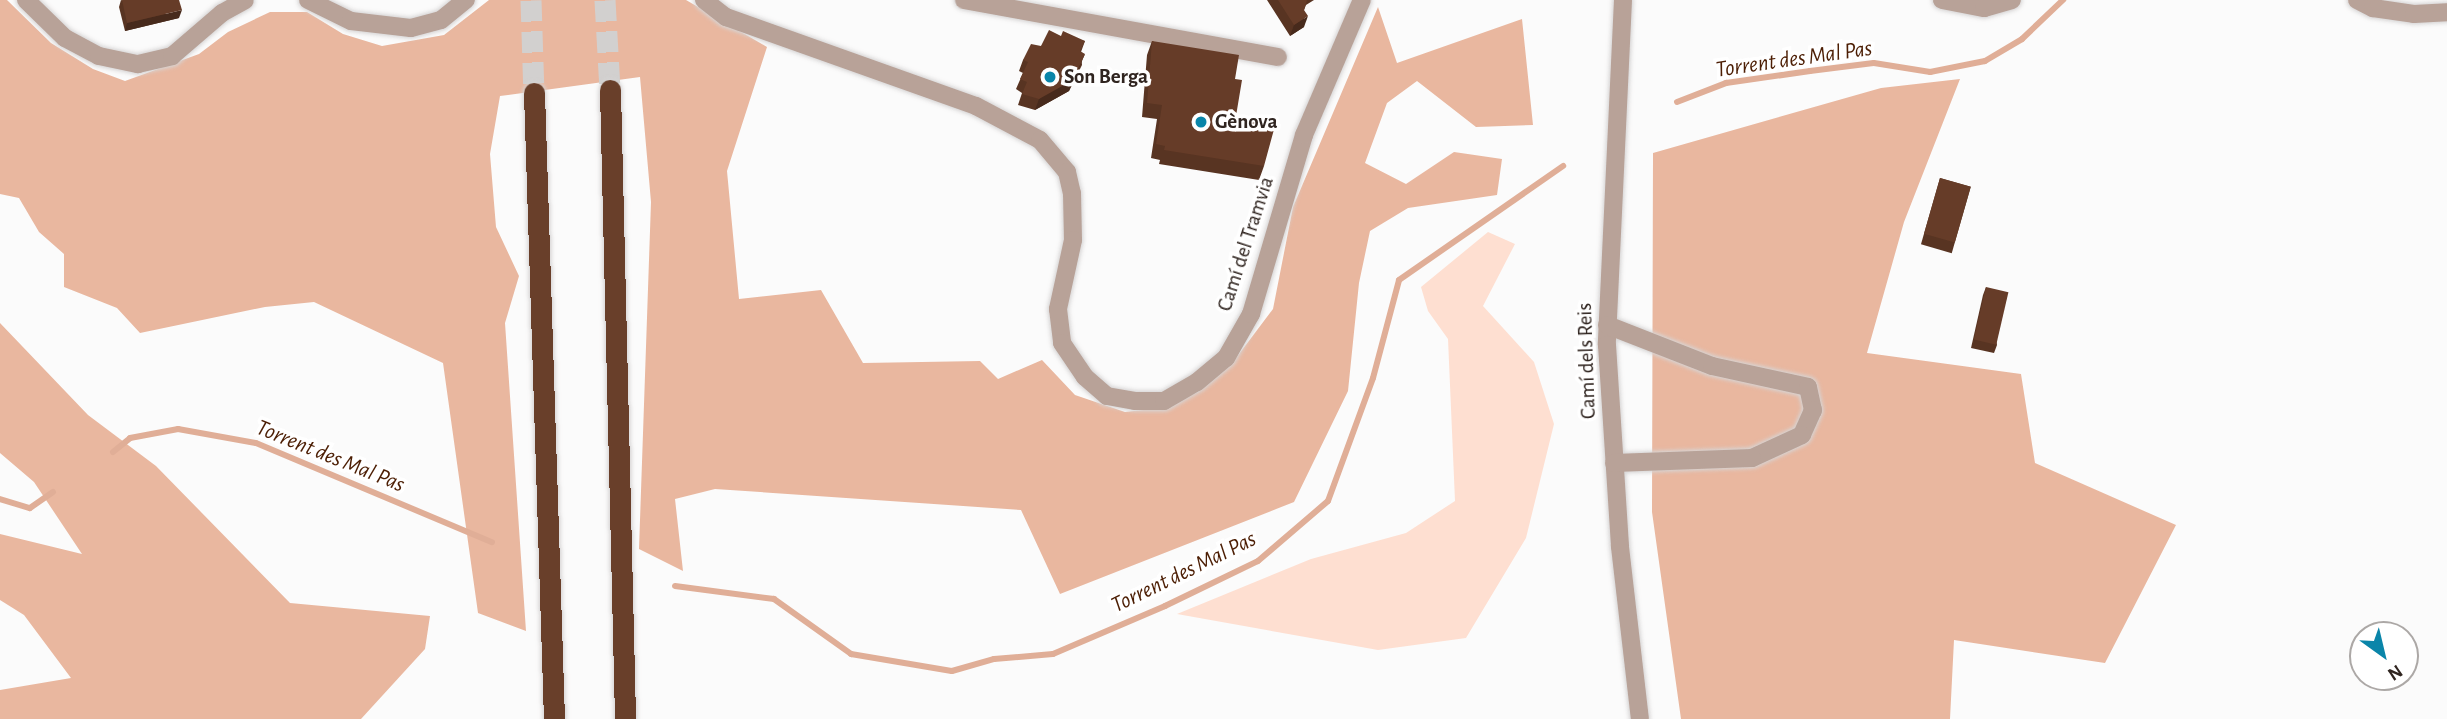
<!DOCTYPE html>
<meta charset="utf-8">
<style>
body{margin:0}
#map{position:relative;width:2447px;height:719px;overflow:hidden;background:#fbfbfb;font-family:"Alegreya Sans",sans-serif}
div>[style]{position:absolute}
.green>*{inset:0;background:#fedfd1}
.forest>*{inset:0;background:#e9b79f}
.stream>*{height:6px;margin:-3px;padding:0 3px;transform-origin:3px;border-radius:3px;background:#e0ae97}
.highway-tunnel>*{height:21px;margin-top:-10.5px;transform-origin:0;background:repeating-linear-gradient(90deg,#d2d0cf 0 21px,transparent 0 31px)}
.roads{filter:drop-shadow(0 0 2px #d6d4d4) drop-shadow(0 0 2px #d6d4d4)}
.minor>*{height:18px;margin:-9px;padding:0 9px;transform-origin:9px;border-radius:9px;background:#b8a298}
.highway>*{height:21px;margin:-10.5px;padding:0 10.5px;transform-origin:10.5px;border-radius:10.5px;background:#693f2a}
.wall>*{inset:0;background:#583422;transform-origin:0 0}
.shaded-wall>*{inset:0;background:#472a1c}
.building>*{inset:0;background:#663c28;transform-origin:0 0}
.dots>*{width:19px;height:19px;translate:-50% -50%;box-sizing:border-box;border:4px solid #fff;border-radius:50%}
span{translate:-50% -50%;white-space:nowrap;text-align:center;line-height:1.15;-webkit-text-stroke:7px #fff;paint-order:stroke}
.poi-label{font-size:21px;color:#302520;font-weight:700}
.left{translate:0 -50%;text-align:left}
.street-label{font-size:21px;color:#302520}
.water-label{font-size:23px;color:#4c1e04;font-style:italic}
.north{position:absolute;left:2349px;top:621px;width:70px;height:70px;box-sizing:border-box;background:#fff;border:2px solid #aca8a6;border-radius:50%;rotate:146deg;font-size:19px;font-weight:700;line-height:28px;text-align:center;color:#302520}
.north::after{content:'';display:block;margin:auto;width:24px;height:32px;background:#0a85a9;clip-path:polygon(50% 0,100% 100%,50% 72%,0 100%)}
</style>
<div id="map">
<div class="green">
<i style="clip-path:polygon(1488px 232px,1515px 244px,1483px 306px,1534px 362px,1554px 424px,1526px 538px,1466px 638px,1378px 650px,1177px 614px,1311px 559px,1406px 533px,1455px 501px,1448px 339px,1428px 311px,1421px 287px)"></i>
</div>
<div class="forest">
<i style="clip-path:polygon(0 0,7px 0,51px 43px,93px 69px,125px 81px,199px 54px,228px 32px,270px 12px,307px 12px,343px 34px,382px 46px,444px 35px,489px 0,686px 0,767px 47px,727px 171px,739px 299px,821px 290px,863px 363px,980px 361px,998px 379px,1042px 360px,1075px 395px,1125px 412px,1162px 408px,1198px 392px,1236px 358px,1273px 309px,1293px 207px,1378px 7px,1397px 63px,1522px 19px,1533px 125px,1476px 127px,1417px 81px,1387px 103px,1365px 163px,1406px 184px,1454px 152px,1502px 159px,1497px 195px,1408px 208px,1370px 231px,1359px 283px,1348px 391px,1294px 502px,1060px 594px,1021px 510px,715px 489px,675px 499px,683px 571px,639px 549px,651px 202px,640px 77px,500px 96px,490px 154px,496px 227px,519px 276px,505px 323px,526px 631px,478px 613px,443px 363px,314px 302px,265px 307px,140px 333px,117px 308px,64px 287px,64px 254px,39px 232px,19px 198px,0 194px)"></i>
<i style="clip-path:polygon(1960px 79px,1904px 222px,1867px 353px,2021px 374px,2035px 463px,2176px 525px,2105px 663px,1954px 640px,1950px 719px,1681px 719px,1652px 512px,1653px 153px,1881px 88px)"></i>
<i style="clip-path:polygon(0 323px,88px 415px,156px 466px,290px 603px,430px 616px,425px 649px,361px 719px,0 719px,0 690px,71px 678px,24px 615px,0 600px,0 534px,82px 554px,34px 482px,0 453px)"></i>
</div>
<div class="stream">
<i style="left:1677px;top:102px;width:53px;rotate:-21.2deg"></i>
<i style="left:1726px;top:83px;width:85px;rotate:-8.1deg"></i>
<i style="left:1810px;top:71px;width:64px;rotate:-7.1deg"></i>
<i style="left:1874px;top:63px;width:57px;rotate:9.1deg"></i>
<i style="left:1930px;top:72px;width:56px;rotate:-11.3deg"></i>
<i style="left:1985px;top:61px;width:43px;rotate:-30.7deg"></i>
<i style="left:2022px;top:39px;width:57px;rotate:-43.6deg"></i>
<i style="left:113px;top:452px;width:22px;rotate:-39deg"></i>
<i style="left:130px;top:438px;width:49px;rotate:-10.6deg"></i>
<i style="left:178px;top:429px;width:79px;rotate:10.2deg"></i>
<i style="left:256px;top:443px;width:256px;rotate:22.8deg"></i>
<i style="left:0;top:499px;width:31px;rotate:17deg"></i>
<i style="left:30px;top:508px;width:28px;rotate:-35deg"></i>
<i style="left:675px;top:586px;width:100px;rotate:7.5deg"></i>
<i style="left:774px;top:599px;width:95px;rotate:35.5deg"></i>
<i style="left:851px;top:654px;width:102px;rotate:9.6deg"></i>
<i style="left:952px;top:671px;width:44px;rotate:-15.9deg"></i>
<i style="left:994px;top:659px;width:59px;rotate:-4.8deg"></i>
<i style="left:1053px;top:654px;width:122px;rotate:-23.2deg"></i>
<i style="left:1165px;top:606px;width:103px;rotate:-25.8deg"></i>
<i style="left:1258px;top:561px;width:92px;rotate:-40.6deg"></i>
<i style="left:1328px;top:501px;width:131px;rotate:-69.9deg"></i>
<i style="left:1373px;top:378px;width:101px;rotate:-75.1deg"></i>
<i style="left:1399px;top:280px;width:200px;rotate:-34.8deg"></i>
</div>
<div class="highway-tunnel">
<i style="left:531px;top:0;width:93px;rotate:88.2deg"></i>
<i style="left:605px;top:0;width:90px;rotate:86.8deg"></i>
</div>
<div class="roads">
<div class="minor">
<i style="left:26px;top:0;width:54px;rotate:44.3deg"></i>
<i style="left:65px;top:38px;width:38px;rotate:28deg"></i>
<i style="left:99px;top:56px;width:40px;rotate:12deg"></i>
<i style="left:138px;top:64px;width:35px;rotate:-13deg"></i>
<i style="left:172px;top:56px;width:66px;rotate:-40.7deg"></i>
<i style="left:222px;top:13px;width:26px;rotate:-29deg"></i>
<i style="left:308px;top:0;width:48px;rotate:26deg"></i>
<i style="left:351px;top:21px;width:60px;rotate:6.7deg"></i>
<i style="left:411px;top:28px;width:31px;rotate:-15deg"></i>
<i style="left:441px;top:20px;width:32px;rotate:-39deg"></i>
<i style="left:704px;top:0;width:28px;rotate:38deg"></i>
<i style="left:726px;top:17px;width:265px;rotate:19.6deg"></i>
<i style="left:976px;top:106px;width:72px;rotate:28deg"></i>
<i style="left:1040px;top:140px;width:42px;rotate:49.8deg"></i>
<i style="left:1067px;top:172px;width:22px;rotate:77deg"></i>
<i style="left:1072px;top:193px;width:47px;rotate:88.8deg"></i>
<i style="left:1073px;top:240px;width:71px;rotate:102.3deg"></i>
<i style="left:1058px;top:309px;width:34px;rotate:83deg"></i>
<i style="left:1062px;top:343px;width:41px;rotate:55.9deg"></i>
<i style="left:1085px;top:377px;width:29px;rotate:41deg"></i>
<i style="left:1107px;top:396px;width:28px;rotate:10deg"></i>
<i style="left:1135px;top:401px;width:29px"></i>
<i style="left:1164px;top:401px;width:38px;rotate:-30deg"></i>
<i style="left:1197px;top:382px;width:38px;rotate:-40deg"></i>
<i style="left:1226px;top:358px;width:51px;rotate:-60.4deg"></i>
<i style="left:1251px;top:314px;width:187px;rotate:-73.5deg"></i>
<i style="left:1304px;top:135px;width:147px;rotate:-66.8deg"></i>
<i style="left:964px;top:0;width:319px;rotate:10.3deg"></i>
<i style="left:1623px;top:0;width:345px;rotate:92.7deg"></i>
<i style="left:1607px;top:345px;width:202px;rotate:86.3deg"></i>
<i style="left:1620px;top:547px;width:173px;rotate:83.4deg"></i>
<i style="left:1942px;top:0;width:43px;rotate:10.8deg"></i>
<i style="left:1984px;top:8px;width:29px;rotate:-16deg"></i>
<i style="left:2357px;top:0;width:18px;rotate:27deg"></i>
<i style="left:2373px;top:8px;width:41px;rotate:8.3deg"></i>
<i style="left:2414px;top:14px;width:33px;rotate:-3deg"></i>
<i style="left:1607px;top:325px;width:113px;rotate:21.3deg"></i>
<i style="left:1712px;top:366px;width:98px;rotate:12.3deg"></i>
<i style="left:1808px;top:387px;width:24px;rotate:78deg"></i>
<i style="left:1813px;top:410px;width:27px;rotate:114deg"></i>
<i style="left:1802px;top:435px;width:55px;rotate:155.3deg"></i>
<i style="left:1752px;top:458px;width:138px;rotate:177.9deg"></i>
</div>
<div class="highway">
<i style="left:610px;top:90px;width:629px;rotate:88.63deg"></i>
<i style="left:534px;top:93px;width:626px;rotate:88.17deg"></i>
</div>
</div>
<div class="wall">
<i style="clip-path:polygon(121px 0,179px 18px,125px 31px,119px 7px)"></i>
<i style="clip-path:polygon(1267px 0,1314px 0,1306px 5px,1304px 10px,1304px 27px,1290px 36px)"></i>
<i style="clip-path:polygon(1061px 36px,1085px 41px,1081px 52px,1082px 65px,1069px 91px,1035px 110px,1018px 105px,1022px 93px,1016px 89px,1023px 73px,1019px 71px,1023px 60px,1041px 46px)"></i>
<i style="clip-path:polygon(1152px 41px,1235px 79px,1236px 116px,1264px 166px,1259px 180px,1159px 164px,1160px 160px,1151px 158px,1157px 119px,1142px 117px,1147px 55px)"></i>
<i style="left:1940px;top:178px;width:32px;height:69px;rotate:16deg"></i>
<i style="clip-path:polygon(1986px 287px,1997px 345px,1994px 353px,1971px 348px,1983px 295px)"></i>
</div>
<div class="shaded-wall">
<i style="clip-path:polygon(182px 10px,179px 18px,125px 31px,127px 23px)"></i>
<i style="clip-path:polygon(1308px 16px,1304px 27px,1290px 36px,1294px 25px)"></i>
<i style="clip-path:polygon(1085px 54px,1069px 91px,1035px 110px,1039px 99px)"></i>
</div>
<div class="building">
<i style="clip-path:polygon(122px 0,179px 0,182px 10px,127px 23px)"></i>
<i style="clip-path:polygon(1278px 0,1307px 0,1304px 10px,1308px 16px,1294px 25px)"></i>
<i style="clip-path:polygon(1049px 30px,1061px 36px,1063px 31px,1085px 41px,1080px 51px,1085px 54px,1073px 80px,1039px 99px,1022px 94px,1027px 82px,1020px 79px,1028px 62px,1023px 60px,1031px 44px,1041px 46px)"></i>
<i style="clip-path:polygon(1152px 41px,1239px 55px,1235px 79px,1242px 80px,1236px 116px,1276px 122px,1264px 166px,1164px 150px,1165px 146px,1156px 144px,1162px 105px,1147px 103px)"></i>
<i style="left:1940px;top:178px;width:32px;height:58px;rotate:16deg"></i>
<i style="left:1986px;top:287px;width:23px;height:54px;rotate:13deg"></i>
</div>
<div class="dots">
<i style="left:1050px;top:77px;background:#0a85a9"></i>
<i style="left:1201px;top:122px;background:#0a85a9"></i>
</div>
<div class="poi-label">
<span class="left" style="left:1064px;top:77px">Son Berga</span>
<span class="left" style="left:1215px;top:122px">Gènova</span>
</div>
<div class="street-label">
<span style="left:1246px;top:244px;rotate:-72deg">Camí del Tramvia</span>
<span style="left:1587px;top:361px;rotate:-92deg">Camí dels Reis</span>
</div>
<div class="water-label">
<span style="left:1794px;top:60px;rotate:-8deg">Torrent des Mal Pas</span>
<span style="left:330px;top:457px;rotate:22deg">Torrent des Mal Pas</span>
<span style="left:1184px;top:573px;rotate:-26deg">Torrent des Mal Pas</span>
</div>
<div class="north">N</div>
</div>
